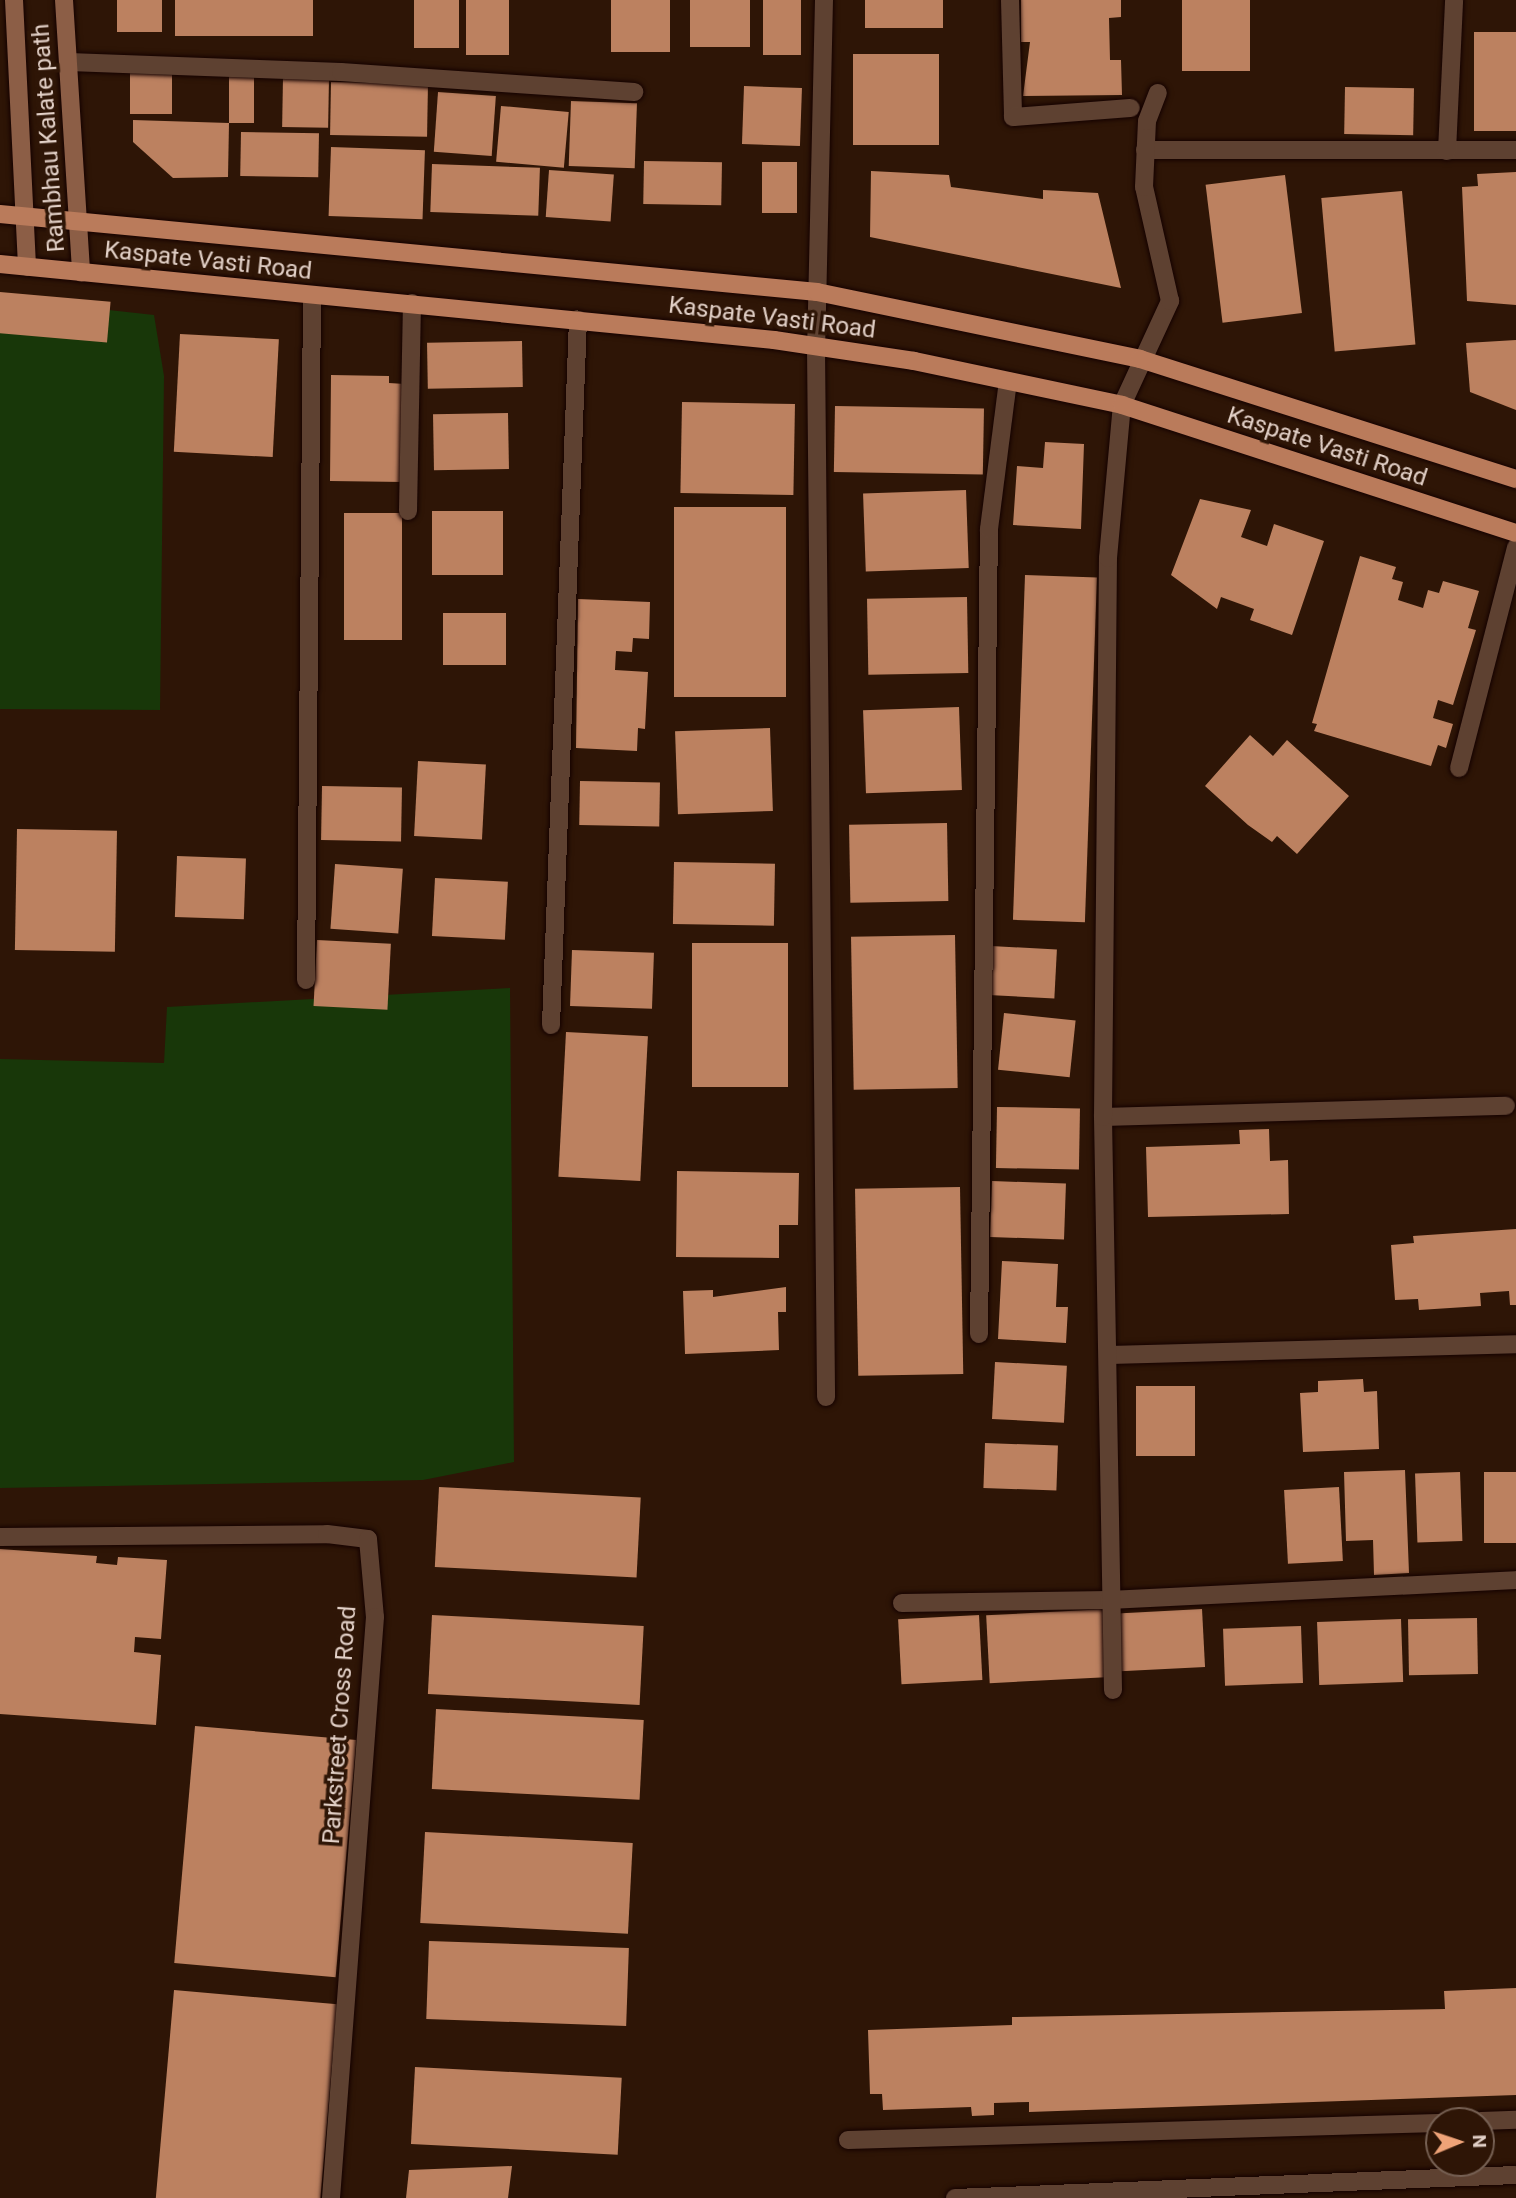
<!DOCTYPE html>
<style>
body{margin:0}
#map{position:relative;width:1516px;height:2198px;overflow:hidden;background:#2e1506;font-family:Roboto,sans-serif}
div>[style]{position:absolute}
.green>*{inset:0;background:#183709}
.building>*{inset:0;background:#bc8160;transform-origin:0 0}
.roads{filter:drop-shadow(0 0 2px #150200) drop-shadow(0 0 2px #150200)}
.lane>*{height:18px;margin:-9px;padding:0 9px;transform-origin:9px;border-radius:9px;background:#5e4131}
.street>*{height:18px;margin:-9px;padding:0 9px;transform-origin:9px;border-radius:9px;background:#5e4131}
.secondary>*{height:18px;margin:-9px;padding:0 9px;transform-origin:9px;border-radius:9px;background:#8c5e46}
.primary>*{height:18px;margin:-9px;padding:0 9px;transform-origin:9px;border-radius:9px;background:#ba7b5b}
span{translate:-50% -50%;white-space:nowrap;text-align:center;line-height:1.15;-webkit-text-stroke:7px #2e1506;paint-order:stroke}
.street-label{font-size:24px;color:#e2d0c7}
.north{position:absolute;left:1425px;top:2107px;width:70px;height:70px;box-sizing:border-box;background:#2e1506;border:2px solid #766053;border-radius:50%;rotate:88deg;font-size:19px;font-weight:700;line-height:28px;text-align:center;color:#e2d0c7}
.north::after{content:'';display:block;margin:auto;width:24px;height:32px;background:#efa378;clip-path:polygon(50% 0,100% 100%,50% 72%,0 100%)}
</style>
<div id="map">
<div class="green">
<i style="clip-path:polygon(0 298px,154px 315px,164px 376px,160px 710px,0 709px)"></i>
<i style="clip-path:polygon(510px 988px,514px 1462px,423px 1480px,0 1488px,0 1059px,164px 1063px,167px 1007px)"></i>
</div>
<div class="building">
<i style="left:117px;top:0;width:45px;height:32px"></i>
<i style="left:175px;top:0;width:138px;height:36px"></i>
<i style="left:414px;top:0;width:45px;height:48px"></i>
<i style="left:466px;top:0;width:43px;height:55px"></i>
<i style="left:611px;top:0;width:59px;height:52px"></i>
<i style="left:690px;top:0;width:60px;height:47px"></i>
<i style="left:763px;top:0;width:38px;height:55px"></i>
<i style="left:865px;top:0;width:78px;height:28px"></i>
<i style="clip-path:polygon(1021px 0,1121px 0,1121px 17px,1109px 18px,1110px 60px,1121px 60px,1122px 95px,1023px 96px,1030px 42px,1021px 42px)"></i>
<i style="left:1182px;top:0;width:68px;height:71px"></i>
<i style="left:1516px;top:32px;width:99px;height:42px;rotate:90deg"></i>
<i style="left:853px;top:54px;width:86px;height:91px"></i>
<i style="left:130px;top:58px;width:42px;height:56px"></i>
<i style="left:229px;top:74px;width:25px;height:49px"></i>
<i style="left:283px;top:77px;width:46px;height:50px;rotate:1deg"></i>
<i style="left:331px;top:82px;width:97px;height:53px;rotate:1deg"></i>
<i style="left:744px;top:86px;width:58px;height:58px;rotate:2deg"></i>
<i style="left:1345px;top:87px;width:69px;height:47px;rotate:1deg"></i>
<i style="left:438px;top:92px;width:58px;height:60px;rotate:4deg"></i>
<i style="left:571px;top:101px;width:66px;height:65px;rotate:2deg"></i>
<i style="left:501px;top:106px;width:68px;height:56px;rotate:5deg"></i>
<i style="clip-path:polygon(133px 120px,229px 123px,228px 177px,173px 178px,133px 142px)"></i>
<i style="left:241px;top:132px;width:78px;height:44px;rotate:1deg"></i>
<i style="left:331px;top:147px;width:94px;height:69px;rotate:2deg"></i>
<i style="left:644px;top:161px;width:78px;height:43px;rotate:1deg"></i>
<i style="left:762px;top:162px;width:35px;height:51px"></i>
<i style="left:432px;top:164px;width:108px;height:48px;rotate:2deg"></i>
<i style="left:549px;top:170px;width:65px;height:47px;rotate:4deg"></i>
<i style="clip-path:polygon(871px 171px,949px 175px,951px 187px,1043px 199px,1043px 190px,1098px 193px,1121px 288px,870px 237px)"></i>
<i style="clip-path:polygon(1516px 172px,1516px 305px,1467px 301px,1462px 187px,1478px 186px,1477px 174px)"></i>
<i style="left:1285px;top:175px;width:139px;height:80px;rotate:83deg"></i>
<i style="left:1402px;top:191px;width:154px;height:81px;rotate:85deg"></i>
<i style="left:0;top:292px;width:111px;height:41px;rotate:5deg"></i>
<i style="left:180px;top:334px;width:99px;height:118px;rotate:3deg"></i>
<i style="clip-path:polygon(1516px 340px,1516px 410px,1470px 392px,1466px 343px)"></i>
<i style="left:522px;top:341px;width:46px;height:95px;rotate:89deg"></i>
<i style="clip-path:polygon(331px 375px,389px 376px,389px 383px,405px 384px,404px 482px,330px 481px)"></i>
<i style="left:682px;top:402px;width:113px;height:91px;rotate:1deg"></i>
<i style="left:835px;top:406px;width:149px;height:66px;rotate:1deg"></i>
<i style="left:508px;top:413px;width:56px;height:75px;rotate:89deg"></i>
<i style="clip-path:polygon(1045px 442px,1084px 444px,1081px 529px,1013px 525px,1017px 466px,1043px 468px)"></i>
<i style="left:966px;top:490px;width:78px;height:103px;rotate:88deg"></i>
<i style="clip-path:polygon(1200px 499px,1251px 510px,1241px 537px,1267px 546px,1274px 524px,1324px 541px,1292px 635px,1250px 620px,1254px 609px,1221px 597px,1217px 609px,1171px 575px)"></i>
<i style="left:674px;top:507px;width:112px;height:190px"></i>
<i style="left:432px;top:511px;width:71px;height:64px"></i>
<i style="left:344px;top:513px;width:58px;height:127px"></i>
<i style="clip-path:polygon(1360px 556px,1396px 567px,1392px 579px,1403px 582px,1398px 600px,1423px 608px,1428px 590px,1439px 593px,1443px 581px,1479px 591px,1468px 628px,1476px 630px,1453px 705px,1438px 700px,1433px 718px,1453px 724px,1446px 748px,1438px 745px,1431px 766px,1314px 731px,1317px 724px,1312px 723px)"></i>
<i style="left:1025px;top:575px;width:72px;height:345px;rotate:2deg"></i>
<i style="left:967px;top:597px;width:76px;height:100px;rotate:89deg"></i>
<i style="clip-path:polygon(578px 599px,650px 602px,649px 639px,633px 638px,632px 652px,616px 651px,615px 670px,648px 672px,645px 729px,638px 728px,637px 751px,576px 748px)"></i>
<i style="left:443px;top:613px;width:63px;height:52px"></i>
<i style="left:959px;top:707px;width:83px;height:96px;rotate:88deg"></i>
<i style="left:770px;top:728px;width:83px;height:95px;rotate:88deg"></i>
<i style="clip-path:polygon(1250px 735px,1273px 756px,1287px 740px,1349px 796px,1297px 854px,1277px 836px,1272px 842px,1248px 825px,1205px 786px)"></i>
<i style="left:418px;top:761px;width:68px;height:75px;rotate:3deg"></i>
<i style="left:580px;top:781px;width:80px;height:44px;rotate:1deg"></i>
<i style="left:322px;top:786px;width:80px;height:54px;rotate:1deg"></i>
<i style="left:947px;top:823px;width:78px;height:98px;rotate:89deg"></i>
<i style="left:17px;top:829px;width:100px;height:121px;rotate:1deg"></i>
<i style="left:177px;top:856px;width:69px;height:61px;rotate:2deg"></i>
<i style="left:674px;top:862px;width:101px;height:62px;rotate:1deg"></i>
<i style="left:335px;top:864px;width:68px;height:65px;rotate:4deg"></i>
<i style="left:435px;top:878px;width:73px;height:58px;rotate:3deg"></i>
<i style="left:955px;top:935px;width:153px;height:104px;rotate:89deg"></i>
<i style="left:317px;top:940px;width:74px;height:66px;rotate:3deg"></i>
<i style="left:788px;top:943px;width:144px;height:96px;rotate:90deg"></i>
<i style="left:991px;top:946px;width:66px;height:49px;rotate:3deg"></i>
<i style="left:572px;top:950px;width:82px;height:56px;rotate:2deg"></i>
<i style="left:1004px;top:1013px;width:72px;height:57px;rotate:6deg"></i>
<i style="left:566px;top:1032px;width:82px;height:145px;rotate:3deg"></i>
<i style="left:997px;top:1107px;width:83px;height:61px;rotate:1deg"></i>
<i style="clip-path:polygon(1269px 1129px,1270px 1161px,1288px 1160px,1289px 1214px,1148px 1217px,1146px 1147px,1240px 1144px,1239px 1130px)"></i>
<i style="clip-path:polygon(677px 1171px,799px 1173px,798px 1225px,779px 1225px,779px 1258px,676px 1257px)"></i>
<i style="left:992px;top:1181px;width:74px;height:56px;rotate:2deg"></i>
<i style="left:960px;top:1187px;width:187px;height:105px;rotate:89deg"></i>
<i style="clip-path:polygon(1516px 1229px,1516px 1305px,1510px 1305px,1509px 1291px,1480px 1293px,1481px 1306px,1419px 1310px,1418px 1299px,1395px 1300px,1391px 1245px,1414px 1243px,1413px 1236px)"></i>
<i style="clip-path:polygon(1002px 1261px,1058px 1264px,1056px 1307px,1068px 1307px,1066px 1343px,998px 1339px)"></i>
<i style="clip-path:polygon(786px 1287px,786px 1312px,778px 1312px,779px 1350px,685px 1354px,683px 1291px,713px 1290px,713px 1297px)"></i>
<i style="left:995px;top:1362px;width:72px;height:57px;rotate:3deg"></i>
<i style="clip-path:polygon(1363px 1379px,1364px 1392px,1377px 1391px,1379px 1449px,1303px 1452px,1300px 1393px,1318px 1392px,1318px 1381px)"></i>
<i style="left:1136px;top:1386px;width:59px;height:70px"></i>
<i style="left:985px;top:1443px;width:73px;height:45px;rotate:2deg"></i>
<i style="clip-path:polygon(1405px 1470px,1409px 1573px,1374px 1575px,1373px 1540px,1346px 1541px,1344px 1472px)"></i>
<i style="left:1460px;top:1472px;width:69px;height:45px;rotate:88deg"></i>
<i style="left:1516px;top:1472px;width:71px;height:32px;rotate:90deg"></i>
<i style="left:439px;top:1487px;width:202px;height:80px;rotate:3deg"></i>
<i style="left:1339px;top:1487px;width:74px;height:55px;rotate:87deg"></i>
<i style="clip-path:polygon(0 1549px,97px 1556px,96px 1563px,117px 1565px,118px 1557px,167px 1560px,161px 1639px,135px 1637px,134px 1652px,161px 1655px,156px 1725px,0 1714px)"></i>
<i style="left:1107px;top:1609px;width:68px;height:121px;rotate:87deg"></i>
<i style="left:1202px;top:1609px;width:58px;height:85px;rotate:87deg"></i>
<i style="left:432px;top:1615px;width:212px;height:79px;rotate:3deg"></i>
<i style="left:979px;top:1615px;width:65px;height:81px;rotate:87deg"></i>
<i style="left:1477px;top:1618px;width:56px;height:69px;rotate:89deg"></i>
<i style="left:1401px;top:1619px;width:63px;height:84px;rotate:88deg"></i>
<i style="left:1301px;top:1626px;width:57px;height:78px;rotate:88deg"></i>
<i style="left:436px;top:1709px;width:208px;height:80px;rotate:3deg"></i>
<i style="left:195px;top:1726px;width:162px;height:238px;rotate:5deg"></i>
<i style="left:425px;top:1832px;width:208px;height:91px;rotate:3deg"></i>
<i style="left:429px;top:1941px;width:200px;height:78px;rotate:2deg"></i>
<i style="clip-path:polygon(1516px 1988px,1516px 2095px,1029px 2112px,1029px 2102px,994px 2103px,994px 2115px,972px 2116px,971px 2107px,883px 2110px,882px 2094px,870px 2094px,868px 2030px,1012px 2025px,1012px 2017px,1445px 2009px,1444px 1991px)"></i>
<i style="left:174px;top:1990px;width:164px;height:209px;rotate:5deg"></i>
<i style="left:415px;top:2067px;width:207px;height:77px;rotate:3deg"></i>
<i style="clip-path:polygon(512px 2166px,508px 2198px,406px 2198px,409px 2170px)"></i>
</div>
<div class="roads">
<div class="lane">
<i style="left:1459px;top:768px;width:228px;rotate:-75.5deg"></i>
<i style="left:1481px;top:2121px;width:35px;rotate:-2deg"></i>
<i style="left:848px;top:2140px;width:591px;rotate:-1.65deg"></i>
<i style="left:955px;top:2198px;width:561px;rotate:-2.35deg"></i>
</div>
<div class="street">
<i style="left:824px;top:0;width:348px;rotate:91.3deg"></i>
<i style="left:816px;top:348px;width:1049px;rotate:89.45deg"></i>
<i style="left:1010px;top:0;width:117px;rotate:88.5deg"></i>
<i style="left:1013px;top:117px;width:118px;rotate:-4.4deg"></i>
<i style="left:69px;top:62px;width:272px;rotate:2.1deg"></i>
<i style="left:341px;top:72px;width:294px;rotate:3.9deg"></i>
<i style="left:1145px;top:150px;width:371px"></i>
<i style="left:1447px;top:151px;width:151px;rotate:-87.3deg"></i>
<i style="left:408px;top:511px;width:208px;rotate:-88.9deg"></i>
<i style="left:306px;top:980px;width:684px;rotate:-89.5deg"></i>
<i style="left:551px;top:1025px;width:706px;rotate:-87.81deg"></i>
<i style="left:1103px;top:1117px;width:403px;rotate:-1.6deg"></i>
<i style="left:979px;top:1334px;width:805px;rotate:-89.29deg"></i>
<i style="left:989px;top:529px;width:149px;rotate:-82.7deg"></i>
<i style="left:1109px;top:1355px;width:407px;rotate:-1.5deg"></i>
<i style="left:0;top:1537px;width:327px;rotate:-0.5deg"></i>
<i style="left:327px;top:1534px;width:41px;rotate:7deg"></i>
<i style="left:368px;top:1539px;width:78px;rotate:84.9deg"></i>
<i style="left:375px;top:1617px;width:583px;rotate:94.33deg"></i>
<i style="left:902px;top:1603px;width:207px;rotate:-0.8deg"></i>
<i style="left:1109px;top:1600px;width:407px;rotate:-2.8deg"></i>
<i style="left:1113px;top:1690px;width:573px;rotate:-91deg"></i>
<i style="left:1103px;top:1117px;width:559px;rotate:-89.49deg"></i>
<i style="left:1108px;top:558px;width:154px;rotate:-84.8deg"></i>
<i style="left:1122px;top:405px;width:115px;rotate:-65.2deg"></i>
<i style="left:1170px;top:301px;width:117px;rotate:-102.8deg"></i>
<i style="left:1144px;top:187px;width:66px;rotate:-87.4deg"></i>
<i style="left:1147px;top:121px;width:30px;rotate:-69deg"></i>
</div>
<div class="secondary">
<i style="left:14px;top:0;width:267px;rotate:87.2deg"></i>
<i style="left:64px;top:0;width:273px;rotate:86.4deg"></i>
</div>
<div class="primary">
<i style="left:0;top:214px;width:821px;rotate:5.45deg"></i>
<i style="left:817px;top:292px;width:330px;rotate:11.7deg"></i>
<i style="left:1140px;top:359px;width:395px;rotate:17.7deg"></i>
<i style="left:0;top:264px;width:778px;rotate:5.61deg"></i>
<i style="left:774px;top:340px;width:142px;rotate:8.5deg"></i>
<i style="left:914px;top:361px;width:213px;rotate:11.9deg"></i>
<i style="left:1122px;top:405px;width:414px;rotate:18deg"></i>
</div>
</div>
<div class="street-label">
<span style="left:49px;top:138px;rotate:-94deg">Rambhau Kalate path</span>
<span style="left:208px;top:261px;rotate:6deg">Kaspate Vasti Road</span>
<span style="left:772px;top:318px;rotate:7deg">Kaspate Vasti Road</span>
<span style="left:1327px;top:447px;rotate:18deg">Kaspate Vasti Road</span>
<span style="left:340px;top:1725px;rotate:-86deg">Parkstreet Cross Road</span>
</div>
<div class="north">N</div>
</div>
